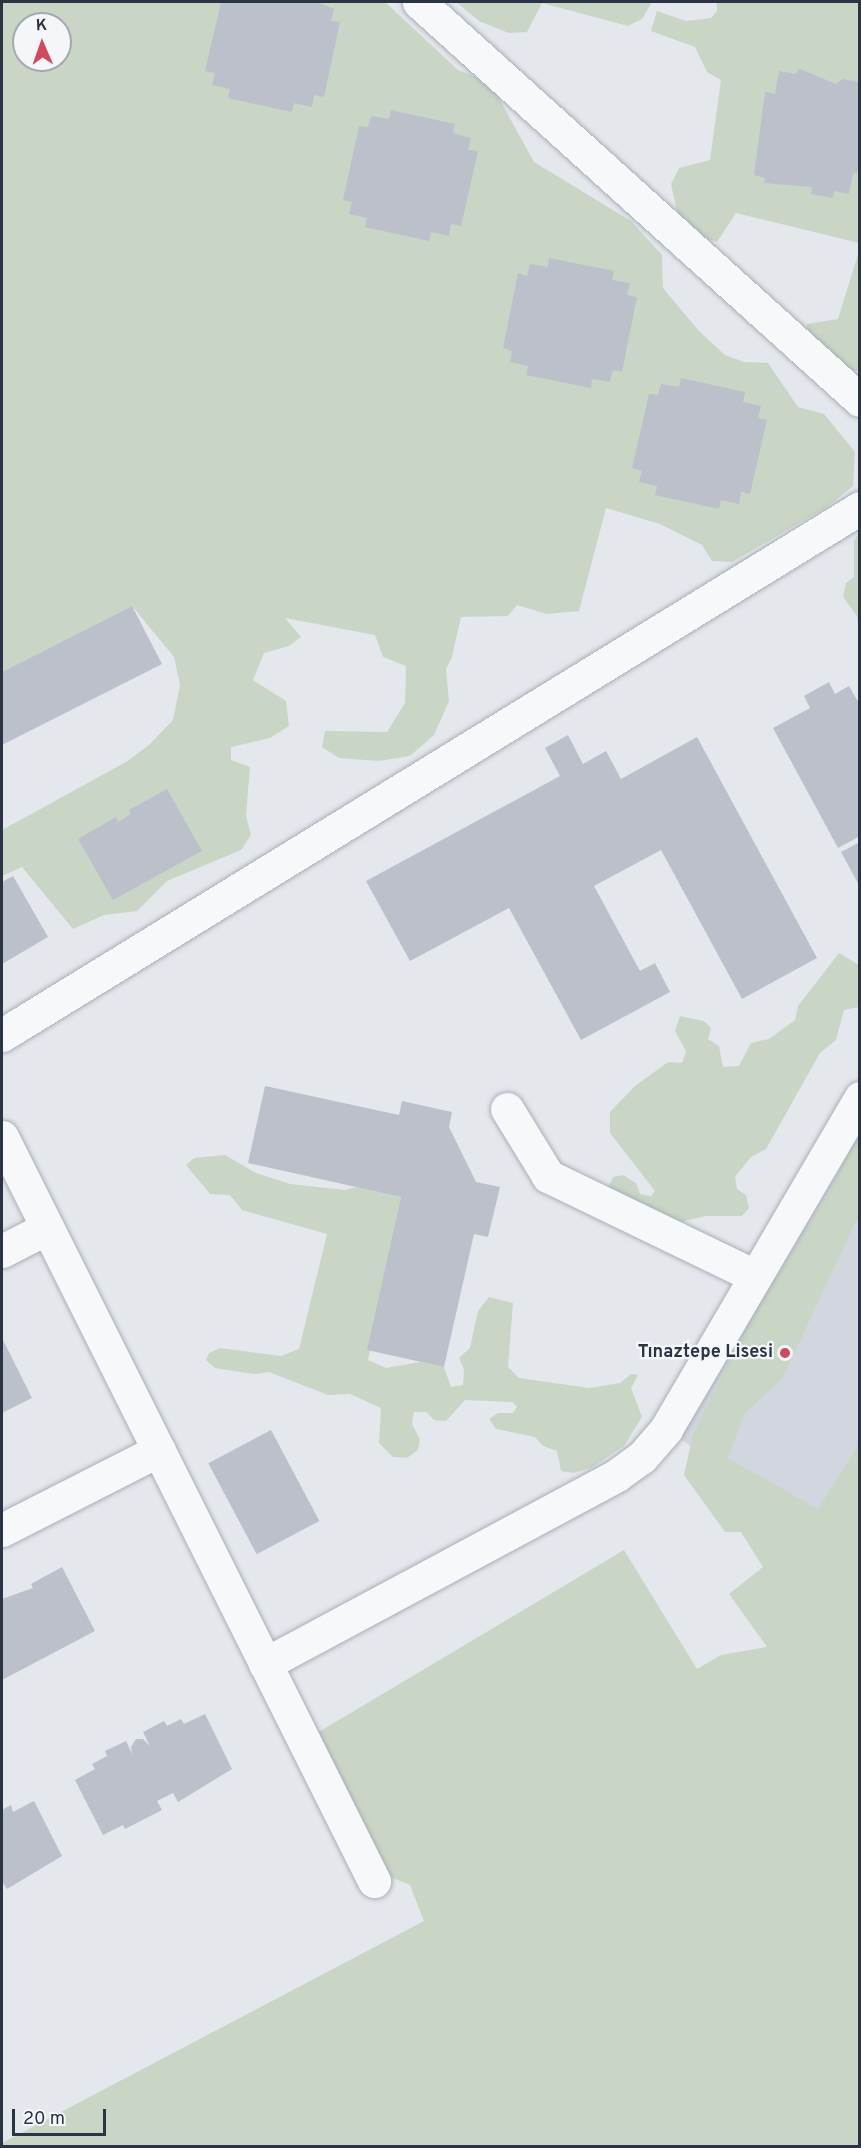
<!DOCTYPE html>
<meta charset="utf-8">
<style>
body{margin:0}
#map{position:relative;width:861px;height:2148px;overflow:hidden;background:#e4e7ec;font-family:Overpass,sans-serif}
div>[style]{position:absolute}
.built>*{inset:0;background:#d2d6de}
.green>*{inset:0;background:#c9d6c5}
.building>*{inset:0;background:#bbc0ca;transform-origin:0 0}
.roads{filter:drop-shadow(0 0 2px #a9aeb7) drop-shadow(0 0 2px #a9aeb7)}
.minor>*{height:33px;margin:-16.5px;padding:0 16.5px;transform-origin:16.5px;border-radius:16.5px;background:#f7f8fa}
.dots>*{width:16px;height:16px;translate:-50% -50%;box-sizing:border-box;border:3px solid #f4f6f9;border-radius:50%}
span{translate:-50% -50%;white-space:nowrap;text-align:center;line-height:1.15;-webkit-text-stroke:4.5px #f4f6f9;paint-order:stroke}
.poi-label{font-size:18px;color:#2b3445;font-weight:700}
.right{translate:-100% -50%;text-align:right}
.frame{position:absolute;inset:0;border:3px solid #2b3445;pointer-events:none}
.north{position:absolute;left:12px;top:12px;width:60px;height:60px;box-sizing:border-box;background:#f4f6f9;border:2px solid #a4a8b1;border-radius:50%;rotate:358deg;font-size:16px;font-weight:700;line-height:24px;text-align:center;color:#2b3445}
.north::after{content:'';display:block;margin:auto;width:21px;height:27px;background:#d1495b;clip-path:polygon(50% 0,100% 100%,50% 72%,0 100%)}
.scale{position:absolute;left:12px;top:2109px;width:94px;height:27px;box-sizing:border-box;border:3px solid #2b3445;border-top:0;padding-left:8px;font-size:18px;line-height:21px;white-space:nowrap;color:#2b3445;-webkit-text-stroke:4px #f4f6f9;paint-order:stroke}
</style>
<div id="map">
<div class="built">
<i style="clip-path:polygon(859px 1098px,859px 1535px,837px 1547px,666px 1429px)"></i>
</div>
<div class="green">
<i style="clip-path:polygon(evenodd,2px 2px,385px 2px,458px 70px,490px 82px,534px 162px,631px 221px,662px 255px,663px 288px,699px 331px,725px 355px,744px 362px,768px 363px,798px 407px,824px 414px,855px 452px,853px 486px,827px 507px,732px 562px,712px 561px,702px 545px,660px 524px,606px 508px,579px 611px,547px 614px,517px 605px,508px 616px,461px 617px,452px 657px,446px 669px,449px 701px,434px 735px,410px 756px,379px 761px,339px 758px,322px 747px,325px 731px,387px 732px,405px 703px,406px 666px,383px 657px,375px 635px,285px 618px,301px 637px,289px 646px,264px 653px,253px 680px,286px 701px,289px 726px,270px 738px,231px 747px,231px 760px,250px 767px,246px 816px,251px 835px,241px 850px,167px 881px,137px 911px,104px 915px,73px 929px,22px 867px,2px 876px,2px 830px,126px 762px,149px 745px,173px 720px,180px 685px,174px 657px,132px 606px,2px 672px,2px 2px,24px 24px,60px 24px,60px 60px,24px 60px,24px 24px)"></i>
<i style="clip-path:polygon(456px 2px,652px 2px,642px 19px,628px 26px,542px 3px,527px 32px,509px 33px,479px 21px)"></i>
<i style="clip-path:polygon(717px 2px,859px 2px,859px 243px,736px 213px,717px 242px,701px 237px,679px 221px,671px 184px,679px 168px,710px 160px,721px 80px,707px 72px,695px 47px,651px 31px,657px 11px,686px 21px,711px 18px,717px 11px)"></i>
<i style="clip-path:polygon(859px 251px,859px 371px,850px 370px,806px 338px,807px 324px,838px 319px)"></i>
<i style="clip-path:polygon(859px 533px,859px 633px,857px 616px,843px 597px,846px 583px,854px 577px,854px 541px)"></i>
<i style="clip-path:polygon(839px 953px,859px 965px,859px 1007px,844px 1010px,836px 1040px,820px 1053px,766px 1149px,751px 1157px,735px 1177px,737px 1189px,746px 1195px,749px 1208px,742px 1216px,706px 1216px,684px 1221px,683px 1230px,667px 1245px,649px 1244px,635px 1230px,608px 1188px,613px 1177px,623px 1175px,636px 1183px,640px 1194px,651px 1196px,655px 1191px,610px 1133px,610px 1112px,635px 1086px,668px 1062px,682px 1063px,686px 1051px,675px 1031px,680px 1016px,704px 1021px,711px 1028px,708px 1039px,719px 1046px,723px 1067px,739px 1066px,751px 1043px,769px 1039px,795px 1020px,798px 1006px)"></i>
<i style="clip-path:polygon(859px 1129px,859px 1215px,782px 1379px,745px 1413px,728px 1458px,818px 1509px,859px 1444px,859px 2146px,2px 2146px,2px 2143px,424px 1921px,410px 1885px,388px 1876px,317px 1733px,624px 1550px,697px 1669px,721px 1655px,767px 1647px,729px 1594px,763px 1567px,741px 1532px,725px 1532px,684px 1475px,693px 1434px,751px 1319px,829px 1193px)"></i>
<i style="clip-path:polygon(225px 1155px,256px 1173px,290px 1184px,345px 1190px,356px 1187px,401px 1197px,368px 1360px,386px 1368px,420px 1362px,444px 1367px,451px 1387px,463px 1385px,464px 1369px,459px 1358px,470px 1348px,478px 1311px,489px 1297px,513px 1303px,508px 1367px,519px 1378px,589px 1388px,620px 1383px,631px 1374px,638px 1375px,631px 1388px,642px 1417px,624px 1446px,591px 1468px,573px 1473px,561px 1471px,557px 1451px,543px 1446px,535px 1437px,496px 1429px,489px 1419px,498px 1413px,513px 1413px,517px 1407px,512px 1402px,465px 1400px,446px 1421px,434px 1420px,426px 1412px,414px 1412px,412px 1424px,420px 1440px,418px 1450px,407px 1458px,393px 1457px,379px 1443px,381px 1408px,350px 1394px,328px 1395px,269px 1372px,253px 1374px,215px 1368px,206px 1360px,209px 1353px,220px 1348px,281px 1356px,299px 1349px,327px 1234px,242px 1210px,230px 1195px,210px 1194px,186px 1165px,194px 1158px)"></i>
</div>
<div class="building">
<i style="clip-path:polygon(221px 2px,317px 2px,334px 9px,331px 21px,340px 22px,324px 97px,314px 95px,312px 107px,294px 103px,292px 112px,228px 98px,230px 89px,212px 85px,215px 73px,205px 71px)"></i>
<i style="clip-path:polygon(800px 69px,836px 84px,842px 79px,859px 82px,860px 171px,853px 174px,849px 194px,834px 191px,833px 198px,811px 194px,812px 187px,764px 183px,765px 178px,754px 175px,765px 92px,775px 94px,779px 71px,795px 74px)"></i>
<i style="clip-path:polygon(391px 110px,455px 124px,453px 133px,471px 138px,468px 150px,478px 151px,461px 226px,451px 224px,449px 236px,431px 232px,429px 241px,365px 227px,367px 218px,349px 214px,352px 202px,343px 200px,359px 126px,368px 127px,371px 116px,389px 119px)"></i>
<i style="clip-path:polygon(549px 258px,614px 271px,612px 280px,630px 283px,627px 295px,637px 297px,622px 372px,613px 370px,610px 382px,592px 379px,591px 388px,526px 375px,528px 366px,510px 362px,512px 351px,503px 348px,518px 273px,527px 276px,530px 264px,548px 267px)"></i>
<i style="clip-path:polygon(681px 378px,745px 392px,743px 402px,761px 406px,758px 418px,767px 420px,750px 494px,741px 492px,739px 504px,721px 500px,719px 509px,655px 495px,657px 486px,639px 482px,642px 471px,632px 468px,649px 394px,658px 395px,661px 384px,679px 387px)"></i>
<i style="clip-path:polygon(132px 606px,162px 664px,2px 745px,2px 672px)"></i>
<i style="clip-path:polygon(829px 682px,835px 694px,849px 686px,860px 705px,860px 836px,838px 848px,773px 728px,810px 708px,804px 696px)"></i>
<i style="clip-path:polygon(568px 735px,583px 764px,606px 751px,621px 779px,697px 737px,817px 958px,742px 999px,661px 850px,594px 886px,640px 971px,655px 963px,670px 992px,581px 1040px,509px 908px,410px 961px,366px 881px,560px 776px,545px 748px)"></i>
<i style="clip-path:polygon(167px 789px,202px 851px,113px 900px,78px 839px,116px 817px,118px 822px,131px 814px,129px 810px)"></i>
<i style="clip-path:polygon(860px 842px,860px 887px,841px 852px)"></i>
<i style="clip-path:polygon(13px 876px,48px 937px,2px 964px,2px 882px)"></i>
<i style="clip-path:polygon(265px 1086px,399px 1115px,402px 1101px,452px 1112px,449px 1127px,476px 1182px,500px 1187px,488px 1237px,474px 1234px,444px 1367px,367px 1350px,401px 1197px,248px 1163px)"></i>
<i style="clip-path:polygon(2px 1338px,32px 1398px,2px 1413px)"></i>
<i style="left:271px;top:1430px;width:103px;height:71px;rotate:62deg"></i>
<i style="clip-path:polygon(62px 1567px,95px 1631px,2px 1680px,2px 1599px,33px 1588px,31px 1584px)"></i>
<i style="clip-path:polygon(205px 1714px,232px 1769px,178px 1802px,173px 1793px,157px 1801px,162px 1810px,125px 1829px,123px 1825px,103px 1835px,75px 1780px,95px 1769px,92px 1764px,107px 1756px,105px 1751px,126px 1741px,132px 1754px,131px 1747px,136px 1739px,143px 1739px,150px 1746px,143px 1732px,164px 1721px,167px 1726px,181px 1719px,184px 1724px)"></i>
<i style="clip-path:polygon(34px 1801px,62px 1856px,7px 1889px,2px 1881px,2px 1810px,11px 1805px,13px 1812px)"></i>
</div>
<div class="roads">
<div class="minor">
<i style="left:419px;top:2px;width:594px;rotate:42.07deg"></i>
<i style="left:2px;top:1035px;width:1007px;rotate:-31.56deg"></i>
<i style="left:507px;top:1109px;width:79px;rotate:58.5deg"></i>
<i style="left:548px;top:1176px;width:230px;rotate:25.8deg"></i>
<i style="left:2px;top:1137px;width:832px;rotate:63.43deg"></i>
<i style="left:2px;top:1251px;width:51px;rotate:-27.1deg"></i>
<i style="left:2px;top:1530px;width:176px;rotate:-27deg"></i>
<i style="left:265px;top:1664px;width:400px;rotate:-28.2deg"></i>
<i style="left:617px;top:1475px;width:31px;rotate:-36deg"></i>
<i style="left:642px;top:1457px;width:37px;rotate:-49deg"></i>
<i style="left:666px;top:1429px;width:384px;rotate:-59.6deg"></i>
</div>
</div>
<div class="dots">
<i style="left:785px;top:1353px;background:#d1495b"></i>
</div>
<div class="poi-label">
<span class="right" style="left:773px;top:1353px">Tınaztepe Lisesi</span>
</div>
<div class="frame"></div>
<div class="north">K</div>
<div class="scale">20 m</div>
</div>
